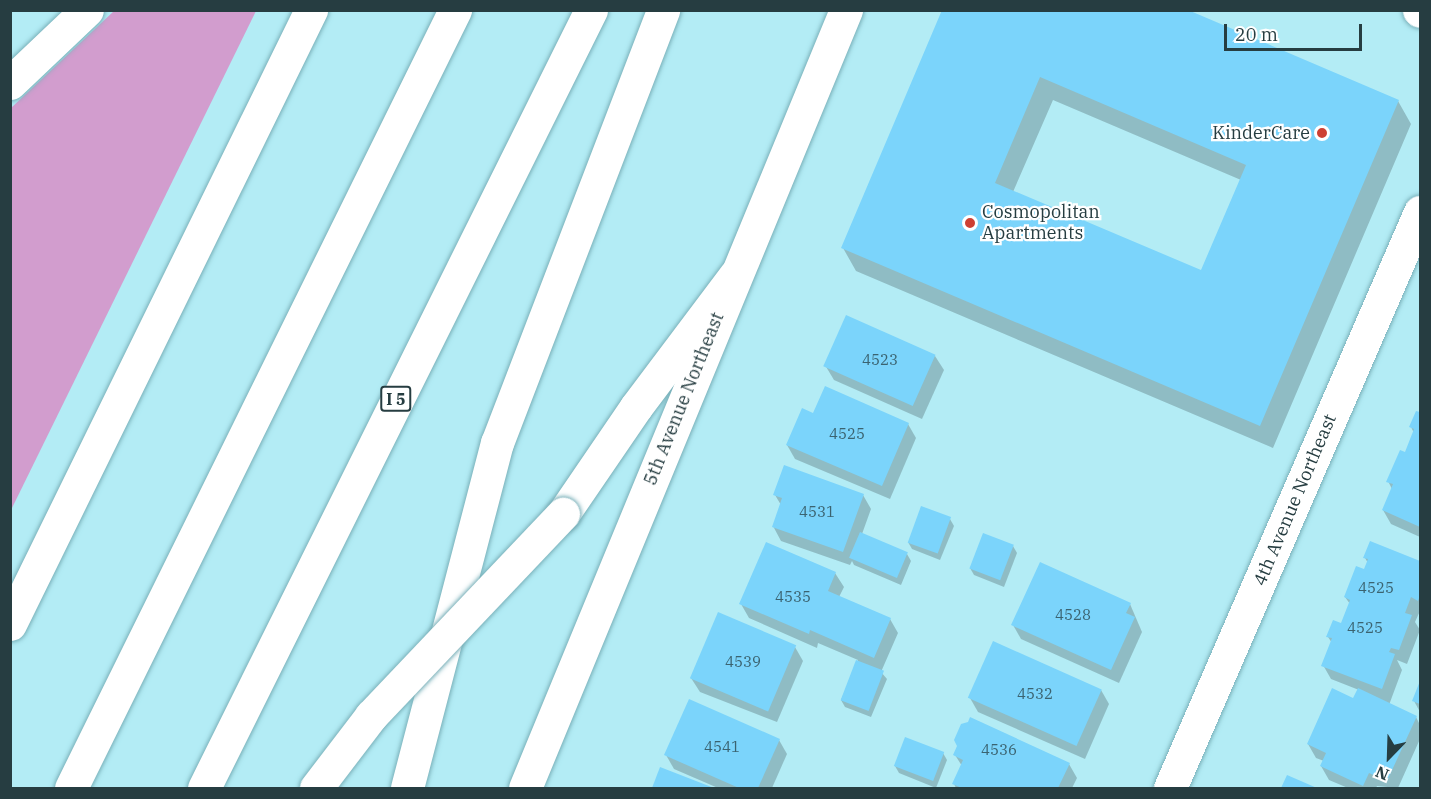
<!DOCTYPE html>
<style>
body{margin:0}
#map{position:relative;width:1431px;height:799px;overflow:hidden;background:#b3ecf5;font-family:"IBM Plex Serif",serif}
div>[style]{position:absolute}
.green>*{inset:0;background:#d29dce}
.shadow>*{inset:0;background:#0003}
.building>*{inset:0;background:#7bd4fb;transform-origin:0 0}
.roads{filter:drop-shadow(0 0 2px #79b0b9) drop-shadow(0 0 2px #79b0b9)}
.minor>*{height:33px;margin:-16.5px;padding:0 16.5px;transform-origin:16.5px;border-radius:16.5px;background:#fff}
.major>*{height:33px;margin:-16.5px;padding:0 16.5px;transform-origin:16.5px;border-radius:16.5px;background:#fff}
.highway>*{height:33px;margin:-16.5px;padding:0 16.5px;transform-origin:16.5px;border-radius:16.5px;background:#fff}
.bridges{filter:drop-shadow(0 0 2px #79b0b9) drop-shadow(0 0 2px #79b0b9)}
.highway-bridge>*{height:33px;margin:-16.5px;padding:0 16.5px;transform-origin:16.5px;border-radius:16.5px;background:#fff}
.dots>*{width:16px;height:16px;translate:-50% -50%;box-sizing:border-box;border:3px solid #fff;border-radius:50%}
span{translate:-50% -50%;white-space:nowrap;text-align:center;line-height:1.15;-webkit-text-stroke:4.5px #fff;paint-order:stroke}
.number-label{font-size:15px;color:#3b6370}
.number-label span{-webkit-text-stroke-width:0}
.shield-label span{padding:2px 4px;background:#fff;border:2px solid;border-radius:4px;-webkit-text-stroke-width:0}
.shield-label{font-size:16px;color:#263d41;font-weight:700}
.poi-label{font-size:18px;color:#263d41}
.right{translate:-100% -50%;text-align:right}
.left{translate:0 -50%;text-align:left}
.street-label{font-size:18px;color:#263d41}
.frame{position:absolute;inset:0;border:12px solid #263d41;pointer-events:none}
.north{position:absolute;left:1359px;top:727px;width:60px;height:60px;-webkit-text-stroke:4px #fff;paint-order:stroke;rotate:203deg;font-size:16px;font-weight:700;line-height:24px;text-align:center;color:#263d41}
.north::after{content:'';display:block;margin:auto;width:21px;height:27px;background:#263d41;clip-path:polygon(50% 0,100% 100%,50% 72%,0 100%)}
.scale{position:absolute;left:1224px;top:24px;width:138px;height:27px;box-sizing:border-box;border:3px solid #263d41;border-top:0;padding-left:8px;font-size:18px;line-height:21px;white-space:nowrap;color:#263d41;-webkit-text-stroke:4px #fff;paint-order:stroke}
</style>
<div id="map">
<div class="green">
<i style="clip-path:polygon(114px 11px,256px 11px,11px 510px,11px 108px)"></i>
</div>
<div class="shadow">
<i style="clip-path:polygon(evenodd,944px 10px,1398px 101px,1411px 124px,1273px 448px,856px 271px,843px 248px,944px 10px,1053px 100px,1241px 180px,1202px 272px,1013px 192px,1053px 100px)"></i>
<i style="clip-path:polygon(935px 356px,944px 370px,922px 419px,834px 380px,825px 365px)"></i>
<i style="clip-path:polygon(1417px 413px,1420px 414px,1420px 537px,1391px 524px,1383px 510px,1392px 489px,1388px 481px,1405px 454px,1414px 433px,1411px 427px)"></i>
<i style="clip-path:polygon(814px 415px,908px 424px,916px 438px,890px 499px,795px 459px,787px 445px)"></i>
<i style="clip-path:polygon(775px 495px,863px 495px,871px 509px,862px 534px,907px 554px,911px 561px,901px 585px,854px 565px,852px 561px,850px 565px,781px 541px,773px 526px,781px 505px)"></i>
<i style="clip-path:polygon(950px 519px,954px 526px,940px 560px,912px 549px,908px 542px)"></i>
<i style="clip-path:polygon(1371px 543px,1420px 562px,1420px 611px,1415px 622px,1420px 630px,1407px 664px,1397px 660px,1402px 670px,1389px 705px,1416px 717px,1420px 725px,1420px 739px,1398px 788px,1377px 786px,1376px 788px,1348px 788px,1329px 780px,1321px 766px,1324px 761px,1316px 758px,1308px 744px,1354px 700px,1359px 690px,1331px 679px,1323px 665px,1332px 643px,1328px 637px,1342px 624px,1350px 604px,1345px 597px,1365px 571px,1368px 563px,1365px 558px)"></i>
<i style="clip-path:polygon(1013px 546px,1017px 553px,1004px 587px,974px 575px,970px 568px)"></i>
<i style="clip-path:polygon(835px 573px,844px 587px,839px 597px,890px 619px,898px 633px,881px 672px,887px 679px,871px 717px,845px 707px,841px 700px,858px 660px,818px 643px,817px 648px,749px 618px,741px 604px)"></i>
<i style="clip-path:polygon(1130px 604px,1142px 632px,1119px 683px,1021px 639px,1013px 625px)"></i>
<i style="clip-path:polygon(795px 647px,803px 661px,777px 722px,700px 692px,691px 678px)"></i>
<i style="clip-path:polygon(1420px 685px,1420px 712px,1414px 701px)"></i>
<i style="clip-path:polygon(1101px 690px,1109px 704px,1085px 759px,978px 712px,970px 698px)"></i>
<i style="clip-path:polygon(779px 740px,787px 754px,772px 788px,718px 788px,674px 769px,666px 755px)"></i>
<i style="clip-path:polygon(959px 746px,1069px 764px,1077px 778px,1072px 788px,956px 788px,954px 784px,962px 766px,955px 755px)"></i>
<i style="clip-path:polygon(943px 753px,947px 760px,936px 788px,899px 773px,895px 766px)"></i>
<i style="clip-path:polygon(661px 769px,711px 788px,653px 788px)"></i>
</div>
<div class="building">
<i style="clip-path:polygon(evenodd,942px 10px,1188px 10px,1399px 100px,1260px 426px,841px 248px,942px 10px,1040px 77px,1246px 165px,1201px 270px,995px 183px,1040px 77px)"></i>
<i style="left:846px;top:315px;width:98px;height:56px;rotate:24deg"></i>
<i style="clip-path:polygon(825px 386px,909px 423px,882px 486px,786px 445px,802px 408px,813px 413px)"></i>
<i style="clip-path:polygon(1416px 411px,1420px 412px,1420px 527px,1382px 510px,1393px 484px,1386px 482px,1400px 450px,1405px 452px,1414px 429px,1409px 427px)"></i>
<i style="clip-path:polygon(784px 465px,864px 494px,843px 552px,772px 527px,782px 498px,773px 495px)"></i>
<i style="left:921px;top:506px;width:32px;height:39px;rotate:20deg"></i>
<i style="left:860px;top:532px;width:52px;height:28px;rotate:23deg"></i>
<i style="left:983px;top:533px;width:33px;height:38px;rotate:21deg"></i>
<i style="clip-path:polygon(1370px 541px,1420px 561px,1420px 595px,1418px 601px,1411px 597px,1405px 613px,1412px 615px,1399px 650px,1391px 648px,1389px 652px,1395px 654px,1382px 689px,1321px 666px,1332px 638px,1326px 637px,1333px 620px,1341px 623px,1350px 600px,1344px 597px,1356px 566px,1364px 569px,1368px 559px,1363px 558px)"></i>
<i style="clip-path:polygon(766px 542px,836px 572px,828px 591px,891px 618px,874px 658px,810px 630px,809px 634px,739px 604px)"></i>
<i style="clip-path:polygon(1040px 562px,1131px 603px,1126px 613px,1135px 617px,1111px 670px,1011px 625px)"></i>
<i style="left:718px;top:612px;width:85px;height:72px;rotate:23deg"></i>
<i style="left:993px;top:641px;width:119px;height:62px;rotate:24deg"></i>
<i style="left:856px;top:660px;width:30px;height:43px;rotate:21deg"></i>
<i style="clip-path:polygon(1420px 681px,1420px 704px,1412px 701px)"></i>
<i style="clip-path:polygon(1332px 688px,1353px 698px,1358px 688px,1417px 716px,1387px 781px,1369px 773px,1363px 786px,1320px 766px,1326px 753px,1307px 744px)"></i>
<i style="clip-path:polygon(689px 699px,780px 739px,758px 788px,739px 788px,664px 755px)"></i>
<i style="clip-path:polygon(970px 717px,1070px 763px,1058px 788px,962px 788px,952px 784px,963px 760px,953px 755px,957px 746px,954px 740px,961px 724px,968px 722px)"></i>
<i style="left:905px;top:737px;width:42px;height:31px;rotate:21deg"></i>
<i style="clip-path:polygon(660px 767px,714px 788px,652px 788px)"></i>
<i style="clip-path:polygon(1287px 775px,1317px 788px,1281px 788px)"></i>
</div>
<div class="roads">
<div class="minor">
<i style="left:1170px;top:788px;width:628px;rotate:-66.54deg"></i>
</div>
<div class="major">
<i style="left:1419px;top:10px;width:1px;rotate:45deg"></i>
<i style="left:525px;top:788px;width:842px;rotate:-67.58deg"></i>
</div>
<div class="highway">
<i style="left:10px;top:83px;width:106px;rotate:-43.5deg"></i>
<i style="left:563px;top:514px;width:130px;rotate:-55.7deg"></i>
<i style="left:636px;top:407px;width:165px;rotate:-53.1deg"></i>
<i style="left:10px;top:624px;width:684px;rotate:-63.88deg"></i>
<i style="left:71px;top:788px;width:868px;rotate:-63.73deg"></i>
<i style="left:204px;top:788px;width:869px;rotate:-63.55deg"></i>
<i style="left:407px;top:788px;width:357px;rotate:-75.4deg"></i>
<i style="left:497px;top:443px;width:464px;rotate:-69deg"></i>
</div>
</div>
<div class="bridges">
<div class="highway-bridge">
<i style="left:316px;top:788px;width:91px;rotate:-52.6deg"></i>
<i style="left:371px;top:716px;width:279px;rotate:-46.5deg"></i>
</div>
</div>
<div class="dots">
<i style="left:1322px;top:133px;background:#cd4033"></i>
<i style="left:970px;top:223px;background:#cd4033"></i>
</div>
<div class="number-label">
<span style="left:880px;top:360px">4523</span>
<span style="left:847px;top:434px">4525</span>
<span style="left:817px;top:512px">4531</span>
<span style="left:1376px;top:588px">4525</span>
<span style="left:793px;top:597px">4535</span>
<span style="left:1073px;top:615px">4528</span>
<span style="left:1365px;top:628px">4525</span>
<span style="left:743px;top:662px">4539</span>
<span style="left:1035px;top:694px">4532</span>
<span style="left:722px;top:747px">4541</span>
<span style="left:999px;top:750px">4536</span>
</div>
<div class="shield-label">
<span style="left:396px;top:399px">I 5</span>
</div>
<div class="poi-label">
<span class="right" style="left:1310px;top:133px">KinderCare</span>
<span class="left" style="left:982px;top:223px">Cosmopolitan<br>Apartments</span>
</div>
<div class="street-label">
<span style="left:684px;top:399px;rotate:-68deg">5th Avenue Northeast</span>
<span style="left:1295px;top:500px;rotate:-67deg">4th Avenue Northeast</span>
</div>
<div class="frame"></div>
<div class="north">N</div>
<div class="scale">20 m</div>
</div>
